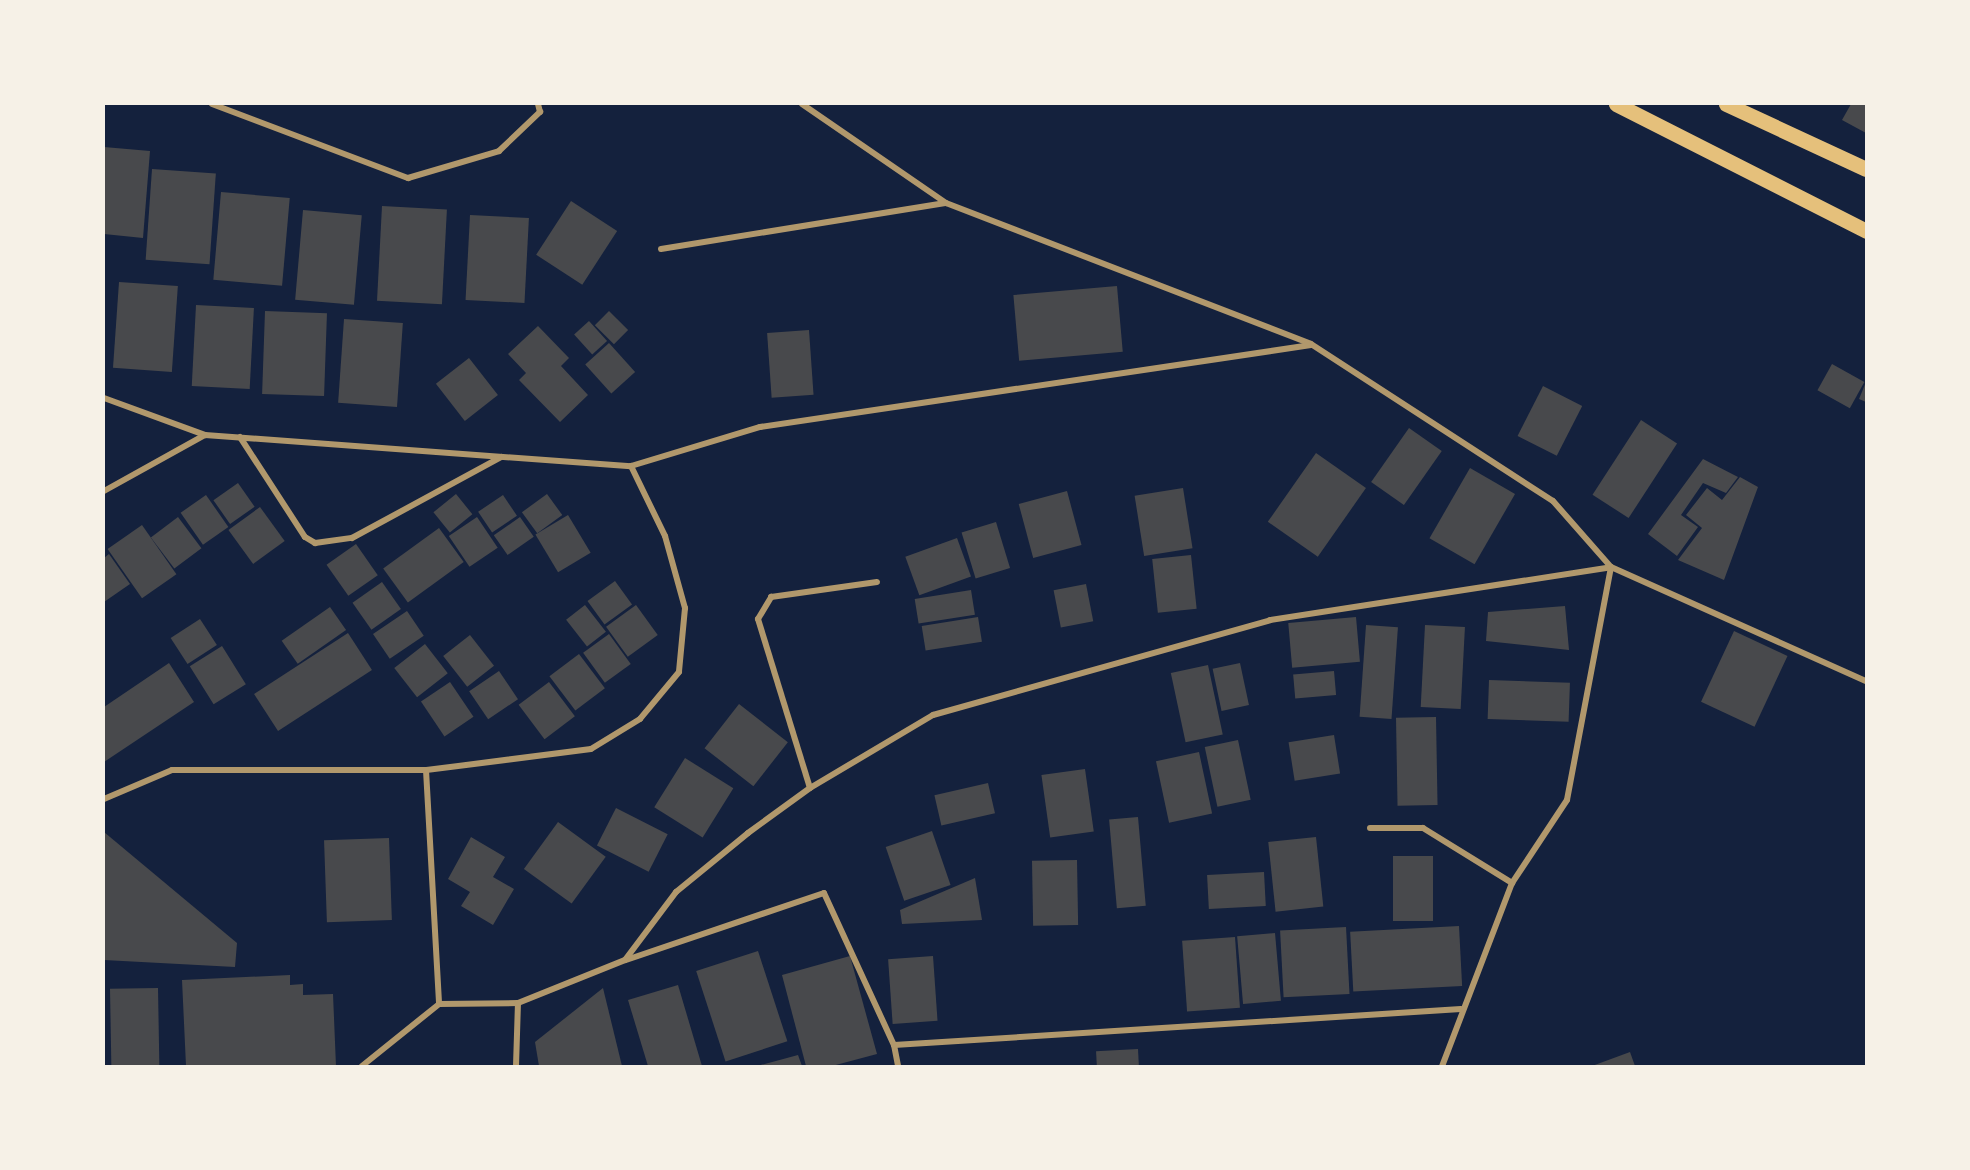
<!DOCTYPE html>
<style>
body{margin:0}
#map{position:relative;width:1970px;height:1170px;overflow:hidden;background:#14213d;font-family:Literata,serif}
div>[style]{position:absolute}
.building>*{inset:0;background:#48494c;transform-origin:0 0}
.minor>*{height:6px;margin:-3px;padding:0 3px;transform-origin:3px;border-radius:3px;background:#b1986c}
.primary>*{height:15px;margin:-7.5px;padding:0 7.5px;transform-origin:7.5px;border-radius:7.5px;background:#e5c07b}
span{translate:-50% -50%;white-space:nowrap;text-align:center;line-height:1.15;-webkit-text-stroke:4.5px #f6f1e7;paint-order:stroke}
.frame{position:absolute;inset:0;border:105px solid #f6f1e7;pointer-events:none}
</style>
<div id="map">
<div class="building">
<i style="clip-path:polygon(1851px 104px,1866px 104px,1866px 133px,1842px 120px)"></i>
<i style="clip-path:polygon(104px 147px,150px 151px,143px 238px,104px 234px)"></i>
<i style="left:152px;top:169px;width:64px;height:91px;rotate:4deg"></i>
<i style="left:221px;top:192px;width:69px;height:88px;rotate:5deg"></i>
<i style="left:571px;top:201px;width:55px;height:64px;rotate:33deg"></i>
<i style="left:382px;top:206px;width:65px;height:95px;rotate:3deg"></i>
<i style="left:303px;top:210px;width:59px;height:90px;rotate:5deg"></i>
<i style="left:470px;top:215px;width:59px;height:85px;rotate:3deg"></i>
<i style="left:119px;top:282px;width:59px;height:86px;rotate:4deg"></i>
<i style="left:1117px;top:286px;width:66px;height:104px;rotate:85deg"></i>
<i style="left:196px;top:305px;width:58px;height:81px;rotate:3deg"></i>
<i style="left:265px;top:311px;width:62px;height:83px;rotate:2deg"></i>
<i style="left:609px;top:311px;width:27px;height:20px;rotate:45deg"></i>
<i style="left:344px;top:319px;width:59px;height:84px;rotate:4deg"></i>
<i style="left:589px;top:321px;width:27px;height:20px;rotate:48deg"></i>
<i style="clip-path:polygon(538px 326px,569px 358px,561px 366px,588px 395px,560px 422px,519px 380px,526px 373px,508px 354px)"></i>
<i style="left:809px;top:330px;width:65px;height:42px;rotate:86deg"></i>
<i style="left:609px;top:343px;width:39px;height:32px;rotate:48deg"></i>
<i style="left:469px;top:358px;width:47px;height:42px;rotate:52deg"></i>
<i style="left:1832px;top:364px;width:37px;height:30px;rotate:29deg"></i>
<i style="clip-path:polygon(1866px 382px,1866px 402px,1859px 399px)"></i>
<i style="left:1543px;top:386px;width:44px;height:56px;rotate:27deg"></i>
<i style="left:1641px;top:420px;width:43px;height:89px;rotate:33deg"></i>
<i style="left:1409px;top:428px;width:40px;height:66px;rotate:35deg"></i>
<i style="left:1316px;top:453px;width:61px;height:84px;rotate:35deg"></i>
<i style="clip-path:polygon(1703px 459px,1738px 477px,1726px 493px,1703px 483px,1681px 515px,1698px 527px,1677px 556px,1648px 534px)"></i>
<i style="left:1470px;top:468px;width:52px;height:81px;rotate:30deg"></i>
<i style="clip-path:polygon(1740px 477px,1758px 487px,1724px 580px,1678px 560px,1702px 528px,1686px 515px,1707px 488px,1722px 500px)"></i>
<i style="left:238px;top:483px;width:29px;height:30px;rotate:55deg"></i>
<i style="left:1183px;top:488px;width:61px;height:49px;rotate:81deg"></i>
<i style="left:1067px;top:491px;width:56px;height:50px;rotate:75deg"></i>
<i style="left:456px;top:494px;width:26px;height:29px;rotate:51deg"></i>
<i style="left:547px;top:494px;width:26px;height:31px;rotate:54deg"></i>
<i style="left:206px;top:495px;width:39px;height:31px;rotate:55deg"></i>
<i style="left:503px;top:495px;width:25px;height:30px;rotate:56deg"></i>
<i style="left:260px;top:507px;width:42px;height:39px;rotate:54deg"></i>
<i style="left:568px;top:515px;width:44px;height:38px;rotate:59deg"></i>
<i style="left:178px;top:517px;width:39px;height:34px;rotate:53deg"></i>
<i style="left:477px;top:517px;width:37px;height:34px;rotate:56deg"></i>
<i style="left:520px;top:517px;width:24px;height:32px;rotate:55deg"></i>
<i style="left:996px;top:522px;width:48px;height:36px;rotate:73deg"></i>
<i style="left:142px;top:525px;width:60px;height:42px;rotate:55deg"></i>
<i style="left:439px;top:528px;width:42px;height:69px;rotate:54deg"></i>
<i style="left:957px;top:538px;width:41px;height:55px;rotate:70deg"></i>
<i style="left:356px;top:544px;width:38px;height:36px;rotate:55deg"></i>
<i style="clip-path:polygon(109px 554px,130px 584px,104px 602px,104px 558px)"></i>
<i style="left:1191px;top:555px;width:54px;height:39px;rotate:84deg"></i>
<i style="left:615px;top:581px;width:29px;height:34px;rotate:54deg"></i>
<i style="left:382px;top:582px;width:33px;height:36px;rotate:55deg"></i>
<i style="left:1086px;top:584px;width:38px;height:33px;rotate:79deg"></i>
<i style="left:971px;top:590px;width:25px;height:57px;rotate:81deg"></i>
<i style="left:585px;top:605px;width:34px;height:24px;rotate:52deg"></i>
<i style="left:636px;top:605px;width:37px;height:37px;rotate:54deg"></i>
<i style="clip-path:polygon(1565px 606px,1569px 650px,1486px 641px,1488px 612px)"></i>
<i style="left:330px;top:607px;width:28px;height:59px;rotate:55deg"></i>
<i style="left:407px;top:611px;width:30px;height:41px;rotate:56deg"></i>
<i style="left:978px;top:617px;width:25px;height:57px;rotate:81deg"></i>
<i style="left:1356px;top:617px;width:45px;height:68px;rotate:85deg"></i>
<i style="left:200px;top:619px;width:31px;height:35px;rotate:57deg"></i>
<i style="left:1366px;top:625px;width:32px;height:92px;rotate:4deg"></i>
<i style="left:1425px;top:625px;width:40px;height:82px;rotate:3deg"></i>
<i style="left:1734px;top:631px;width:59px;height:78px;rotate:25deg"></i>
<i style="left:348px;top:633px;width:44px;height:112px;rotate:57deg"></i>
<i style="left:609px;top:634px;width:37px;height:32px;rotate:54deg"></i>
<i style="left:470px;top:635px;width:39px;height:34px;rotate:52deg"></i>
<i style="left:425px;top:644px;width:37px;height:39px;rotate:52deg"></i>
<i style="left:222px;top:646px;width:45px;height:38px;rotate:58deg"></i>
<i style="left:579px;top:654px;width:43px;height:37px;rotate:53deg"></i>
<i style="clip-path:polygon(169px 663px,194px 702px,104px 762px,104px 707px)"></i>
<i style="left:1240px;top:663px;width:43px;height:28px;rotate:78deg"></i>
<i style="left:1208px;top:665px;width:71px;height:38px;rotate:78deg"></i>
<i style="left:499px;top:671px;width:34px;height:36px;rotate:56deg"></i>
<i style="left:1334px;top:671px;width:24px;height:41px;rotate:85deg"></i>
<i style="left:1489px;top:680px;width:81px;height:39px;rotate:2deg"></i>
<i style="left:450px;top:682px;width:42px;height:35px;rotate:56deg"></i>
<i style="left:549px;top:682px;width:43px;height:38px;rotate:53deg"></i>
<i style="left:739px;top:704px;width:62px;height:56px;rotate:38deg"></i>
<i style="left:1436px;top:717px;width:88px;height:40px;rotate:89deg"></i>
<i style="left:1334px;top:735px;width:39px;height:46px;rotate:81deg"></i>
<i style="left:1238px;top:740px;width:61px;height:34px;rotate:78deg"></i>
<i style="left:1199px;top:752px;width:63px;height:44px;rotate:78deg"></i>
<i style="left:685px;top:758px;width:57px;height:58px;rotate:32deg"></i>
<i style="left:1085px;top:769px;width:63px;height:44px;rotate:82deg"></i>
<i style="left:988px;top:783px;width:31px;height:55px;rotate:77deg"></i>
<i style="left:616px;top:808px;width:58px;height:42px;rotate:27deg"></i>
<i style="left:1138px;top:817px;width:89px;height:29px;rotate:85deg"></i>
<i style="left:558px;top:822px;width:59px;height:58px;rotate:36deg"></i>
<i style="left:932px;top:831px;width:57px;height:49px;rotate:71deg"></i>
<i style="clip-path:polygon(104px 832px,237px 943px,235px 967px,104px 960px)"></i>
<i style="clip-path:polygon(471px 837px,505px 857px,493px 877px,514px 889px,493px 925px,461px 906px,470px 892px,448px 879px)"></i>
<i style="left:1316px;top:837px;width:70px;height:48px;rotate:84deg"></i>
<i style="left:389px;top:838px;width:82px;height:65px;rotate:88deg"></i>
<i style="left:1393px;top:856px;width:40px;height:65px"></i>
<i style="left:1077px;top:860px;width:65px;height:45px;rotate:89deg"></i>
<i style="left:1264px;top:872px;width:34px;height:57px;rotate:87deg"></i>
<i style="clip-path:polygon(975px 878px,982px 920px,902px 924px,900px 910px)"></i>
<i style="left:1459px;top:926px;width:60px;height:109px;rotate:87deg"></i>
<i style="left:1346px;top:927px;width:67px;height:66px;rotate:87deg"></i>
<i style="left:1275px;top:933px;width:68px;height:38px;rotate:85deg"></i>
<i style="left:1235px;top:937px;width:71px;height:53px;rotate:86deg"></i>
<i style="left:758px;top:951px;width:95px;height:65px;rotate:72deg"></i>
<i style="clip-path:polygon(850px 956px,877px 1054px,832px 1066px,806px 1066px,782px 975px)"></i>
<i style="left:933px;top:956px;width:65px;height:45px;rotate:86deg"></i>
<i style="clip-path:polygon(290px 975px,290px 985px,303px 984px,303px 995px,333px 994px,336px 1066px,186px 1066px,182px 980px)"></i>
<i style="clip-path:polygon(678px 985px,702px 1066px,648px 1066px,628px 1000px)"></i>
<i style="left:158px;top:988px;width:78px;height:48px;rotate:89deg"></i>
<i style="clip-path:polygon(603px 988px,622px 1066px,539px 1066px,535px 1042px)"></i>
<i style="left:1138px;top:1049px;width:17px;height:42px;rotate:87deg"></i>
<i style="clip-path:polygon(1630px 1052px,1635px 1066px,1592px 1066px)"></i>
<i style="clip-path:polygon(798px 1055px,802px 1066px,757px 1066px)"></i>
</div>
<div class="minor">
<i style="left:212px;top:104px;width:210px;rotate:20.7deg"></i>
<i style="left:408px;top:178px;width:95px;rotate:-16.5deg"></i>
<i style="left:499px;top:151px;width:57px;rotate:-43.6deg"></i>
<i style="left:540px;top:112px;width:8px;rotate:-104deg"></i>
<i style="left:802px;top:104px;width:175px;rotate:34.5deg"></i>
<i style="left:946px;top:203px;width:391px;rotate:21.1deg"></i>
<i style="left:1311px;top:344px;width:288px;rotate:33deg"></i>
<i style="left:1553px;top:501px;width:88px;rotate:48.7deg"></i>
<i style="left:1611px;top:567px;width:279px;rotate:24.1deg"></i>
<i style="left:661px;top:249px;width:288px;rotate:-9.2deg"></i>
<i style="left:104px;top:398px;width:108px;rotate:20.1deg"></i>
<i style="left:205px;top:435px;width:427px;rotate:4.2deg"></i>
<i style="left:631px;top:466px;width:78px;rotate:64.1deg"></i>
<i style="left:665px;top:536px;width:75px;rotate:74.5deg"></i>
<i style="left:685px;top:608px;width:64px;rotate:95.4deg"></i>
<i style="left:679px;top:672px;width:61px;rotate:129.7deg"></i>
<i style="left:640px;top:719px;width:57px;rotate:148.5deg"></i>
<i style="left:591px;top:749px;width:166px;rotate:172.7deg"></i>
<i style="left:426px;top:770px;width:254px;rotate:180deg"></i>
<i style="left:172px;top:770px;width:74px;rotate:156.9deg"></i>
<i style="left:240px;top:437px;width:119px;rotate:57deg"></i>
<i style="left:305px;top:537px;width:12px;rotate:31deg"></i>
<i style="left:315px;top:543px;width:37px;rotate:-8deg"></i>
<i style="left:352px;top:538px;width:170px;rotate:-28.5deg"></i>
<i style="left:631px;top:466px;width:135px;rotate:-16.8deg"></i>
<i style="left:760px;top:427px;width:557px;rotate:-8.46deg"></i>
<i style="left:104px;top:491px;width:115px;rotate:-29deg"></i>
<i style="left:426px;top:770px;width:234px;rotate:86.8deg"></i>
<i style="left:810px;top:788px;width:177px;rotate:-107.1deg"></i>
<i style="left:758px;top:619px;width:26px;rotate:-59deg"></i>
<i style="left:771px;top:597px;width:107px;rotate:-8.1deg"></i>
<i style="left:1370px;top:828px;width:53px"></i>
<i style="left:1423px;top:828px;width:105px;rotate:31.7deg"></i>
<i style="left:626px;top:960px;width:209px;rotate:-18.7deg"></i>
<i style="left:824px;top:893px;width:167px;rotate:65.3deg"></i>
<i style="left:894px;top:1045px;width:21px;rotate:79deg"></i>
<i style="left:894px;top:1045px;width:568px;rotate:-3.63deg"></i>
<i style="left:362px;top:1066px;width:99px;rotate:-38.8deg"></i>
<i style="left:439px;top:1004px;width:79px;rotate:-0.7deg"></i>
<i style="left:518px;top:1003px;width:115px;rotate:-21.9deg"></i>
<i style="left:625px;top:960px;width:85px;rotate:-53.1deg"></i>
<i style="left:676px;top:892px;width:93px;rotate:-39.3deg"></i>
<i style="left:748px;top:833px;width:77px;rotate:-36deg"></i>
<i style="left:810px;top:788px;width:143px;rotate:-30.7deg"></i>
<i style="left:933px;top:715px;width:350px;rotate:-15.7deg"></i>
<i style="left:1270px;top:620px;width:345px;rotate:-8.8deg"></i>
<i style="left:1611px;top:567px;width:237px;rotate:100.7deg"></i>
<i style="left:1567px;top:800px;width:100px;rotate:123.5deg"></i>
<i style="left:1512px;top:883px;width:196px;rotate:110.9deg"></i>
<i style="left:516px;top:1066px;width:63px;rotate:-88.2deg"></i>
</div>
<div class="primary">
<i style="left:1616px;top:104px;width:280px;rotate:26.9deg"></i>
<i style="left:1726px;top:104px;width:154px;rotate:24.9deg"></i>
</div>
<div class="frame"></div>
</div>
